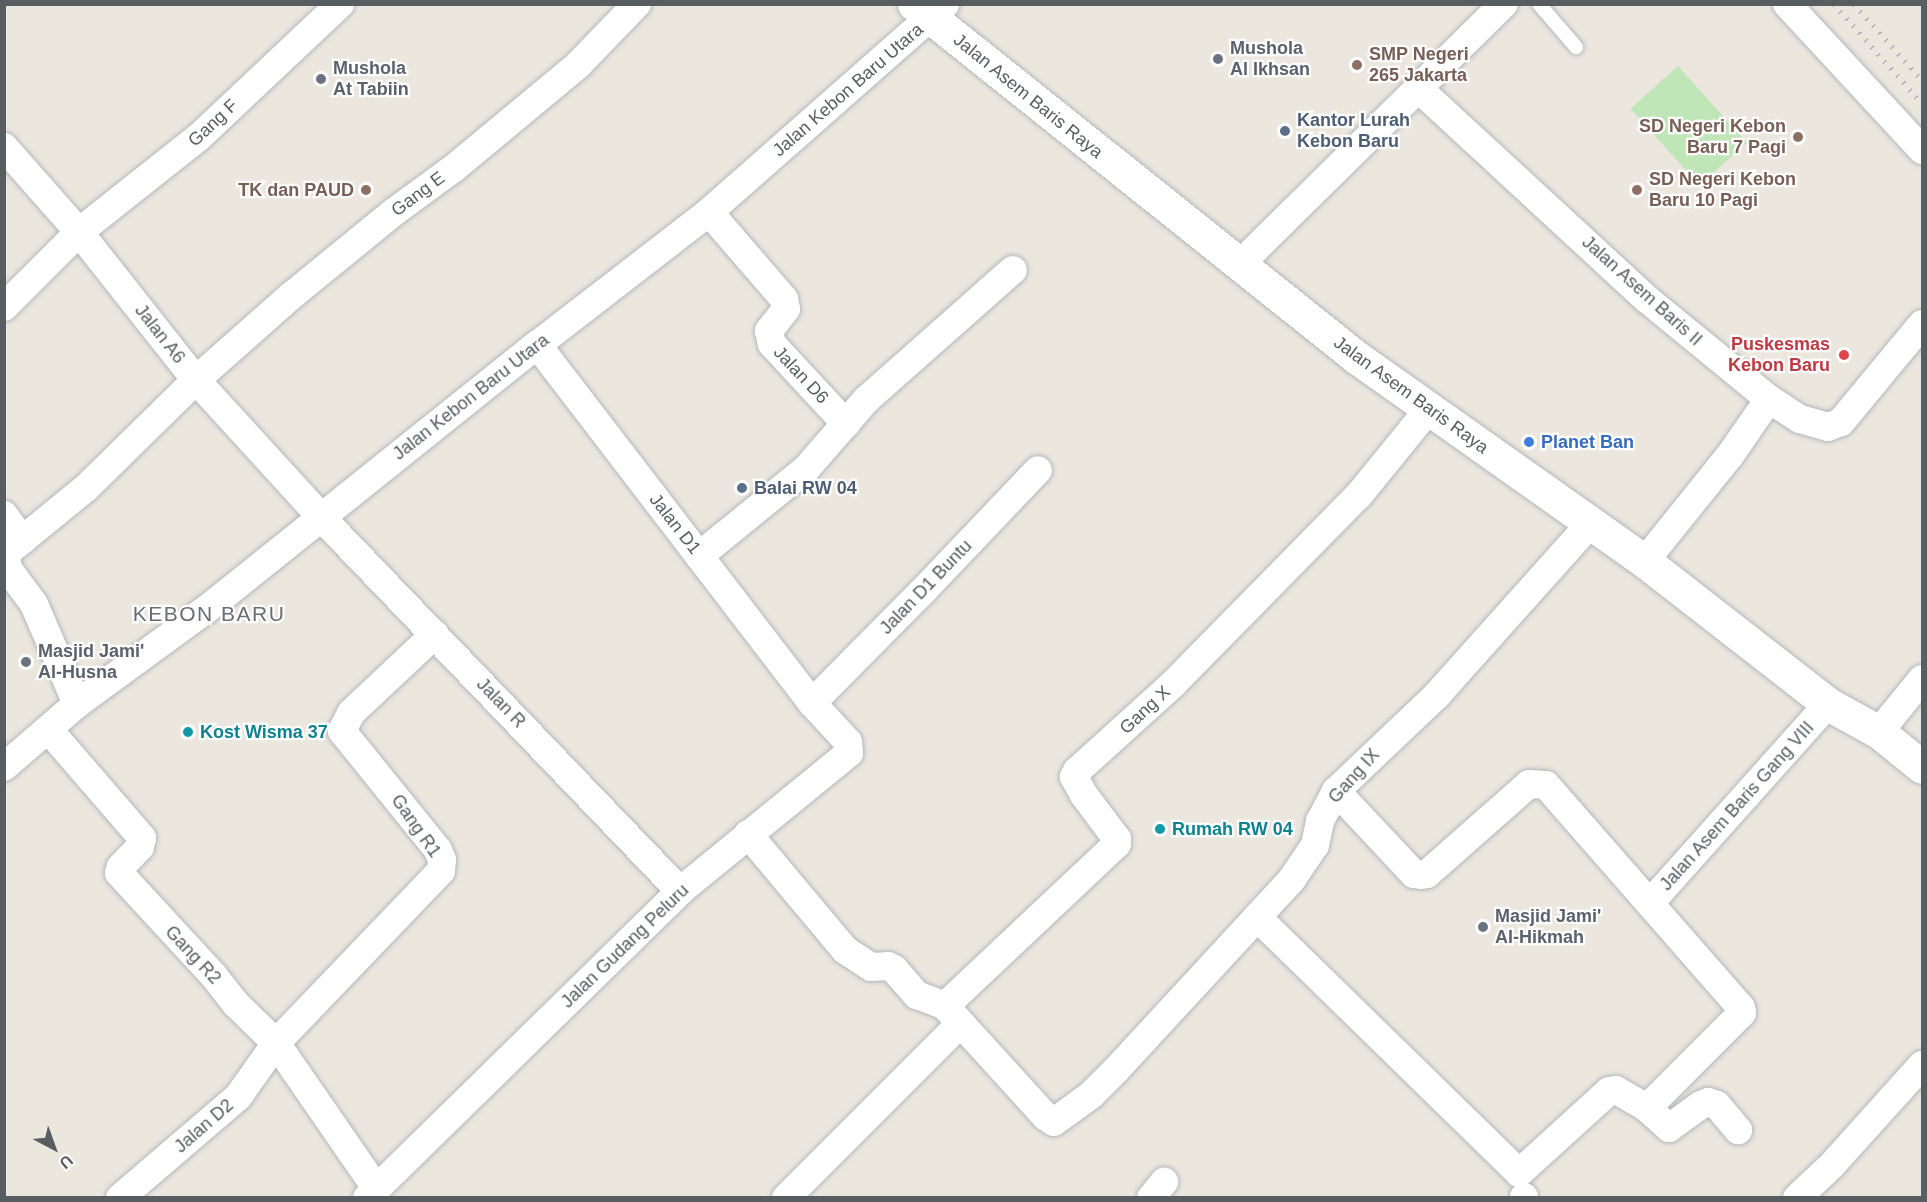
<!DOCTYPE html>
<style>
body{margin:0}
#map{position:relative;width:1927px;height:1202px;overflow:hidden;background:#ece7de;font-family:Helvetica,sans-serif}
div>[style]{position:absolute}
.green>*{inset:0;background:#c0e6b8;transform-origin:0 0}
.roads{filter:drop-shadow(0 0 2px #b2b7bb) drop-shadow(0 0 2px #b2b7bb)}
.service>*{height:14px;margin:-7px;padding:0 7px;transform-origin:7px;border-radius:7px;background:#fff}
.minor>*{height:28px;margin:-14px;padding:0 14px;transform-origin:14px;border-radius:14px;background:#fff}
.tertiary>*{height:33px;margin:-16.5px;padding:0 16.5px;transform-origin:16.5px;border-radius:16.5px;background:#fff}
.rail>*{height:4.5px;margin-top:-2.25px;transform-origin:0;background:repeating-linear-gradient(90deg,#afb0b1 0 1.5px,transparent 0 9.5px)}
.dots>*{width:16px;height:16px;translate:-50% -50%;box-sizing:border-box;border:3px solid #fff;border-radius:50%}
span{translate:-50% -50%;white-space:nowrap;text-align:center;line-height:1.15;-webkit-text-stroke:4.5px #fff;paint-order:stroke}
.worship-label{font-size:18px;color:#5b616d;font-weight:700}
.left{translate:0 -50%;text-align:left}
.education-label{font-size:18px;color:#785e54;font-weight:700}
.right{translate:-100% -50%;text-align:right}
.street-label{font-size:18px;color:#575d61}
.service-label{font-size:18px;color:#4e5e75;font-weight:700}
.health-label{font-size:18px;color:#be3a42;font-weight:700}
.shop-label{font-size:18px;color:#366cbe;font-weight:700}
.culture-label{font-size:18px;color:#0d838f;font-weight:700}
.quarter-label{font-size:21px;color:#686f73;letter-spacing:1.5px}
.frame{position:absolute;inset:0;border:6px solid #575d61;pointer-events:none}
.north{position:absolute;left:24px;top:1118px;width:60px;height:60px;-webkit-text-stroke:4px #fff;paint-order:stroke;rotate:139deg;font-size:16px;font-weight:700;line-height:24px;text-align:center;color:#575d61}
.north::after{content:'';display:block;margin:auto;width:21px;height:27px;background:#575d61;clip-path:polygon(50% 0,100% 100%,50% 72%,0 100%)}
</style>
<div id="map">
<div class="green">
<i style="left:1678px;top:66px;width:103px;height:64px;rotate:48deg"></i>
</div>
<div class="roads">
<div class="service">
<i style="left:1539px;top:4px;width:57px;rotate:49.3deg"></i>
</div>
<div class="minor">
<i style="left:1787px;top:4px;width:199px;rotate:47.2deg"></i>
<i style="left:1419px;top:89px;width:311px;rotate:42.7deg"></i>
<i style="left:1648px;top:300px;width:156px;rotate:39.3deg"></i>
<i style="left:1769px;top:399px;width:37px;rotate:33deg"></i>
<i style="left:1800px;top:419px;width:29px;rotate:16deg"></i>
<i style="left:1828px;top:427px;width:14px;rotate:-21deg"></i>
<i style="left:1841px;top:422px;width:127px;rotate:-50.4deg"></i>
<i style="left:4px;top:147px;width:113px;rotate:48.6deg"></i>
<i style="left:79px;top:232px;width:189px;rotate:51.7deg"></i>
<i style="left:196px;top:380px;width:185px;rotate:47.6deg"></i>
<i style="left:321px;top:517px;width:518px;rotate:46.17deg"></i>
<i style="left:709px;top:212px;width:115px;rotate:49.2deg"></i>
<i style="left:784px;top:299px;width:10px;rotate:79deg"></i>
<i style="left:786px;top:309px;width:28px;rotate:128deg"></i>
<i style="left:769px;top:331px;width:13px;rotate:77deg"></i>
<i style="left:772px;top:344px;width:109px;rotate:47.2deg"></i>
<i style="left:1239px;top:265px;width:372px;rotate:-44.6deg"></i>
<i style="left:4px;top:307px;width:106px;rotate:-45deg"></i>
<i style="left:79px;top:232px;width:153px;rotate:-38.4deg"></i>
<i style="left:199px;top:137px;width:194px;rotate:-43.3deg"></i>
<i style="left:4px;top:515px;width:31px;rotate:54deg"></i>
<i style="left:699px;top:556px;width:138px;rotate:-39.1deg"></i>
<i style="left:806px;top:469px;width:91px;rotate:-49deg"></i>
<i style="left:866px;top:400px;width:196px;rotate:-41.5deg"></i>
<i style="left:1647px;top:563px;width:13px;rotate:-63deg"></i>
<i style="left:1653px;top:551px;width:124px;rotate:-51.2deg"></i>
<i style="left:1731px;top:454px;width:67px;rotate:-55.4deg"></i>
<i style="left:812px;top:703px;width:156px;rotate:-45.3deg"></i>
<i style="left:922px;top:592px;width:168px;rotate:-46.4deg"></i>
<i style="left:77px;top:704px;width:109px;rotate:-113.3deg"></i>
<i style="left:34px;top:604px;width:44px;rotate:-126.6deg"></i>
<i style="left:8px;top:569px;width:11px;rotate:-100deg"></i>
<i style="left:6px;top:558px;width:9px;rotate:-63deg"></i>
<i style="left:10px;top:550px;width:99px;rotate:-39.3deg"></i>
<i style="left:87px;top:487px;width:153px;rotate:-44.5deg"></i>
<i style="left:196px;top:380px;width:127px;rotate:-41.5deg"></i>
<i style="left:291px;top:296px;width:133px;rotate:-39.2deg"></i>
<i style="left:394px;top:212px;width:74px;rotate:-36.3deg"></i>
<i style="left:454px;top:168px;width:161px;rotate:-39.7deg"></i>
<i style="left:578px;top:65px;width:85px;rotate:-46deg"></i>
<i style="left:48px;top:729px;width:144px;rotate:49.2deg"></i>
<i style="left:142px;top:838px;width:9px;rotate:103deg"></i>
<i style="left:140px;top:847px;width:28px;rotate:134deg"></i>
<i style="left:121px;top:867px;width:6px;rotate:108deg"></i>
<i style="left:119px;top:873px;width:140px;rotate:47.3deg"></i>
<i style="left:214px;top:976px;width:36px;rotate:52deg"></i>
<i style="left:236px;top:1004px;width:56px;rotate:44.3deg"></i>
<i style="left:276px;top:1043px;width:176px;rotate:55.4deg"></i>
<i style="left:1879px;top:732px;width:68px;rotate:-50.9deg"></i>
<i style="left:4px;top:767px;width:96px;rotate:-40.8deg"></i>
<i style="left:77px;top:704px;width:161px;rotate:-36.2deg"></i>
<i style="left:207px;top:609px;width:423px;rotate:-38.7deg"></i>
<i style="left:537px;top:345px;width:217px;rotate:-37.7deg"></i>
<i style="left:709px;top:212px;width:315px;rotate:-41.4deg"></i>
<i style="left:1336px;top:791px;width:114px;rotate:46.8deg"></i>
<i style="left:1414px;top:874px;width:7px;rotate:8deg"></i>
<i style="left:1421px;top:875px;width:6px;rotate:-9deg"></i>
<i style="left:1427px;top:874px;width:136px;rotate:-41.4deg"></i>
<i style="left:1529px;top:784px;width:17px;rotate:3deg"></i>
<i style="left:1546px;top:785px;width:296px;rotate:48.8deg"></i>
<i style="left:1741px;top:1008px;width:5px;rotate:79deg"></i>
<i style="left:1742px;top:1013px;width:134px;rotate:135deg"></i>
<i style="left:748px;top:834px;width:151px;rotate:50.1deg"></i>
<i style="left:845px;top:950px;width:31px;rotate:33deg"></i>
<i style="left:871px;top:967px;width:17px;rotate:-3deg"></i>
<i style="left:888px;top:966px;width:7px;rotate:27deg"></i>
<i style="left:894px;top:969px;width:35px;rotate:49deg"></i>
<i style="left:917px;top:995px;width:30px;rotate:21deg"></i>
<i style="left:945px;top:1006px;width:150px;rotate:47.7deg"></i>
<i style="left:1046px;top:1117px;width:9px;rotate:32deg"></i>
<i style="left:1054px;top:1122px;width:46px;rotate:-36.1deg"></i>
<i style="left:1091px;top:1095px;width:35px;rotate:-45deg"></i>
<i style="left:1116px;top:1070px;width:260px;rotate:-47.3deg"></i>
<i style="left:1292px;top:879px;width:41px;rotate:-55.9deg"></i>
<i style="left:1315px;top:845px;width:25px;rotate:-78deg"></i>
<i style="left:1320px;top:821px;width:34px;rotate:-62deg"></i>
<i style="left:1336px;top:791px;width:139px;rotate:-43.5deg"></i>
<i style="left:1437px;top:695px;width:231px;rotate:-48.2deg"></i>
<i style="left:1650px;top:903px;width:267px;rotate:-48.2deg"></i>
<i style="left:1257px;top:917px;width:366px;rotate:44.3deg"></i>
<i style="left:1519px;top:1173px;width:122px;rotate:-42.3deg"></i>
<i style="left:1609px;top:1091px;width:7px;rotate:-8deg"></i>
<i style="left:1616px;top:1090px;width:36px;rotate:30deg"></i>
<i style="left:1647px;top:1108px;width:30px;rotate:42deg"></i>
<i style="left:1669px;top:1128px;width:39px;rotate:-36deg"></i>
<i style="left:1701px;top:1105px;width:8px;rotate:-23deg"></i>
<i style="left:1708px;top:1102px;width:9px;rotate:18deg"></i>
<i style="left:1717px;top:1105px;width:33px;rotate:50deg"></i>
<i style="left:945px;top:1006px;width:236px;rotate:-43.3deg"></i>
<i style="left:1117px;top:844px;width:5px;rotate:-90deg"></i>
<i style="left:1117px;top:839px;width:55px;rotate:-126.9deg"></i>
<i style="left:1084px;top:795px;width:21px;rotate:-119deg"></i>
<i style="left:1074px;top:777px;width:7px;rotate:-63deg"></i>
<i style="left:1077px;top:771px;width:130px;rotate:-42.2deg"></i>
<i style="left:1173px;top:684px;width:265px;rotate:-45.5deg"></i>
<i style="left:1359px;top:495px;width:111px;rotate:-50.9deg"></i>
<i style="left:1524px;top:1197px;width:1px;rotate:90deg"></i>
<i style="left:120px;top:1198px;width:155px;rotate:-40.6deg"></i>
<i style="left:238px;top:1097px;width:66px;rotate:-54.9deg"></i>
<i style="left:276px;top:1043px;width:238px;rotate:-46.2deg"></i>
<i style="left:441px;top:871px;width:11px;rotate:-85deg"></i>
<i style="left:442px;top:860px;width:11px;rotate:-112deg"></i>
<i style="left:438px;top:850px;width:153px;rotate:-128.9deg"></i>
<i style="left:342px;top:731px;width:20px;rotate:-63deg"></i>
<i style="left:351px;top:713px;width:115px;rotate:-43.2deg"></i>
<i style="left:367px;top:1198px;width:438px;rotate:-44.4deg"></i>
<i style="left:680px;top:891px;width:218px;rotate:-39.2deg"></i>
<i style="left:849px;top:753px;width:11px;rotate:-95deg"></i>
<i style="left:848px;top:742px;width:53px;rotate:-132.7deg"></i>
<i style="left:812px;top:703px;width:451px;rotate:-127.5deg"></i>
<i style="left:786px;top:1198px;width:247px;rotate:-45deg"></i>
<i style="left:1151px;top:1198px;width:21px;rotate:-51deg"></i>
<i style="left:1797px;top:1198px;width:48px;rotate:-43.3deg"></i>
<i style="left:1832px;top:1165px;width:135px;rotate:-48deg"></i>
</div>
<div class="tertiary">
<i style="left:914px;top:4px;width:566px;rotate:38.61deg"></i>
<i style="left:1356px;top:357px;width:357px;rotate:35.3deg"></i>
<i style="left:1647px;top:563px;width:229px;rotate:37.9deg"></i>
<i style="left:1828px;top:704px;width:58px;rotate:28.8deg"></i>
<i style="left:1879px;top:732px;width:55px;rotate:39.1deg"></i>
</div>
</div>
<div class="rail">
<i style="left:1834px;top:4px;width:132px;rotate:48.4deg"></i>
<i style="left:1854px;top:4px;width:102px;rotate:48.2deg"></i>
</div>
<div class="dots">
<i style="left:1218px;top:59px;background:#6b7280"></i>
<i style="left:1357px;top:65px;background:#8d6e63"></i>
<i style="left:321px;top:79px;background:#6b7280"></i>
<i style="left:1285px;top:131px;background:#5c6f8a"></i>
<i style="left:1798px;top:137px;background:#8d6e63"></i>
<i style="left:366px;top:190px;background:#8d6e63"></i>
<i style="left:1637px;top:190px;background:#8d6e63"></i>
<i style="left:1844px;top:355px;background:#e0444e"></i>
<i style="left:1529px;top:442px;background:#3f7fe0"></i>
<i style="left:742px;top:488px;background:#5c6f8a"></i>
<i style="left:26px;top:662px;background:#6b7280"></i>
<i style="left:188px;top:732px;background:#0f9aa8"></i>
<i style="left:1160px;top:829px;background:#0f9aa8"></i>
<i style="left:1483px;top:927px;background:#6b7280"></i>
</div>
<div class="worship-label">
<span class="left" style="left:1230px;top:59px">Mushola<br>Al Ikhsan</span>
<span class="left" style="left:333px;top:79px">Mushola<br>At Tabiin</span>
<span class="left" style="left:38px;top:662px">Masjid Jami'<br>Al-Husna</span>
<span class="left" style="left:1495px;top:927px">Masjid Jami'<br>Al-Hikmah</span>
</div>
<div class="education-label">
<span class="left" style="left:1369px;top:65px">SMP Negeri<br>265 Jakarta</span>
<span class="right" style="left:1786px;top:137px">SD Negeri Kebon<br>Baru 7 Pagi</span>
<span class="left" style="left:1649px;top:190px">SD Negeri Kebon<br>Baru 10 Pagi</span>
<span class="right" style="left:354px;top:190px">TK dan PAUD</span>
</div>
<div class="street-label">
<span style="left:848px;top:90px;rotate:-41deg">Jalan Kebon Baru Utara</span>
<span style="left:1028px;top:96px;rotate:39deg">Jalan Asem Baris Raya</span>
<span style="left:213px;top:123px;rotate:-43deg">Gang F</span>
<span style="left:418px;top:194px;rotate:-37deg">Gang E</span>
<span style="left:1642px;top:291px;rotate:42deg">Jalan Asem Baris II</span>
<span style="left:160px;top:334px;rotate:52deg">Jalan A6</span>
<span style="left:801px;top:375px;rotate:47deg">Jalan D6</span>
<span style="left:1411px;top:395px;rotate:36deg">Jalan Asem Baris Raya</span>
<span style="left:471px;top:397px;rotate:-38deg">Jalan Kebon Baru Utara</span>
<span style="left:675px;top:524px;rotate:52deg">Jalan D1</span>
<span style="left:926px;top:587px;rotate:-46deg">Jalan D1 Buntu</span>
<span style="left:501px;top:703px;rotate:46deg">Jalan R</span>
<span style="left:1145px;top:710px;rotate:-43deg">Gang X</span>
<span style="left:1354px;top:776px;rotate:-48deg">Gang IX</span>
<span style="left:1737px;top:806px;rotate:-48deg">Jalan Asem Baris Gang VIII</span>
<span style="left:416px;top:826px;rotate:55deg">Gang R1</span>
<span style="left:625px;top:946px;rotate:-44deg">Jalan Gudang Peluru</span>
<span style="left:193px;top:955px;rotate:47deg">Gang R2</span>
<span style="left:204px;top:1126px;rotate:-41deg">Jalan D2</span>
</div>
<div class="service-label">
<span class="left" style="left:1297px;top:131px">Kantor Lurah<br>Kebon Baru</span>
<span class="left" style="left:754px;top:488px">Balai RW 04</span>
</div>
<div class="health-label">
<span class="right" style="left:1830px;top:355px">Puskesmas<br>Kebon Baru</span>
</div>
<div class="shop-label">
<span class="left" style="left:1541px;top:442px">Planet Ban</span>
</div>
<div class="culture-label">
<span class="left" style="left:200px;top:732px">Kost Wisma 37</span>
<span class="left" style="left:1172px;top:829px">Rumah RW 04</span>
</div>
<div class="quarter-label">
<span style="left:209px;top:614px">KEBON BARU</span>
</div>
<div class="frame"></div>
<div class="north">U</div>
</div>
